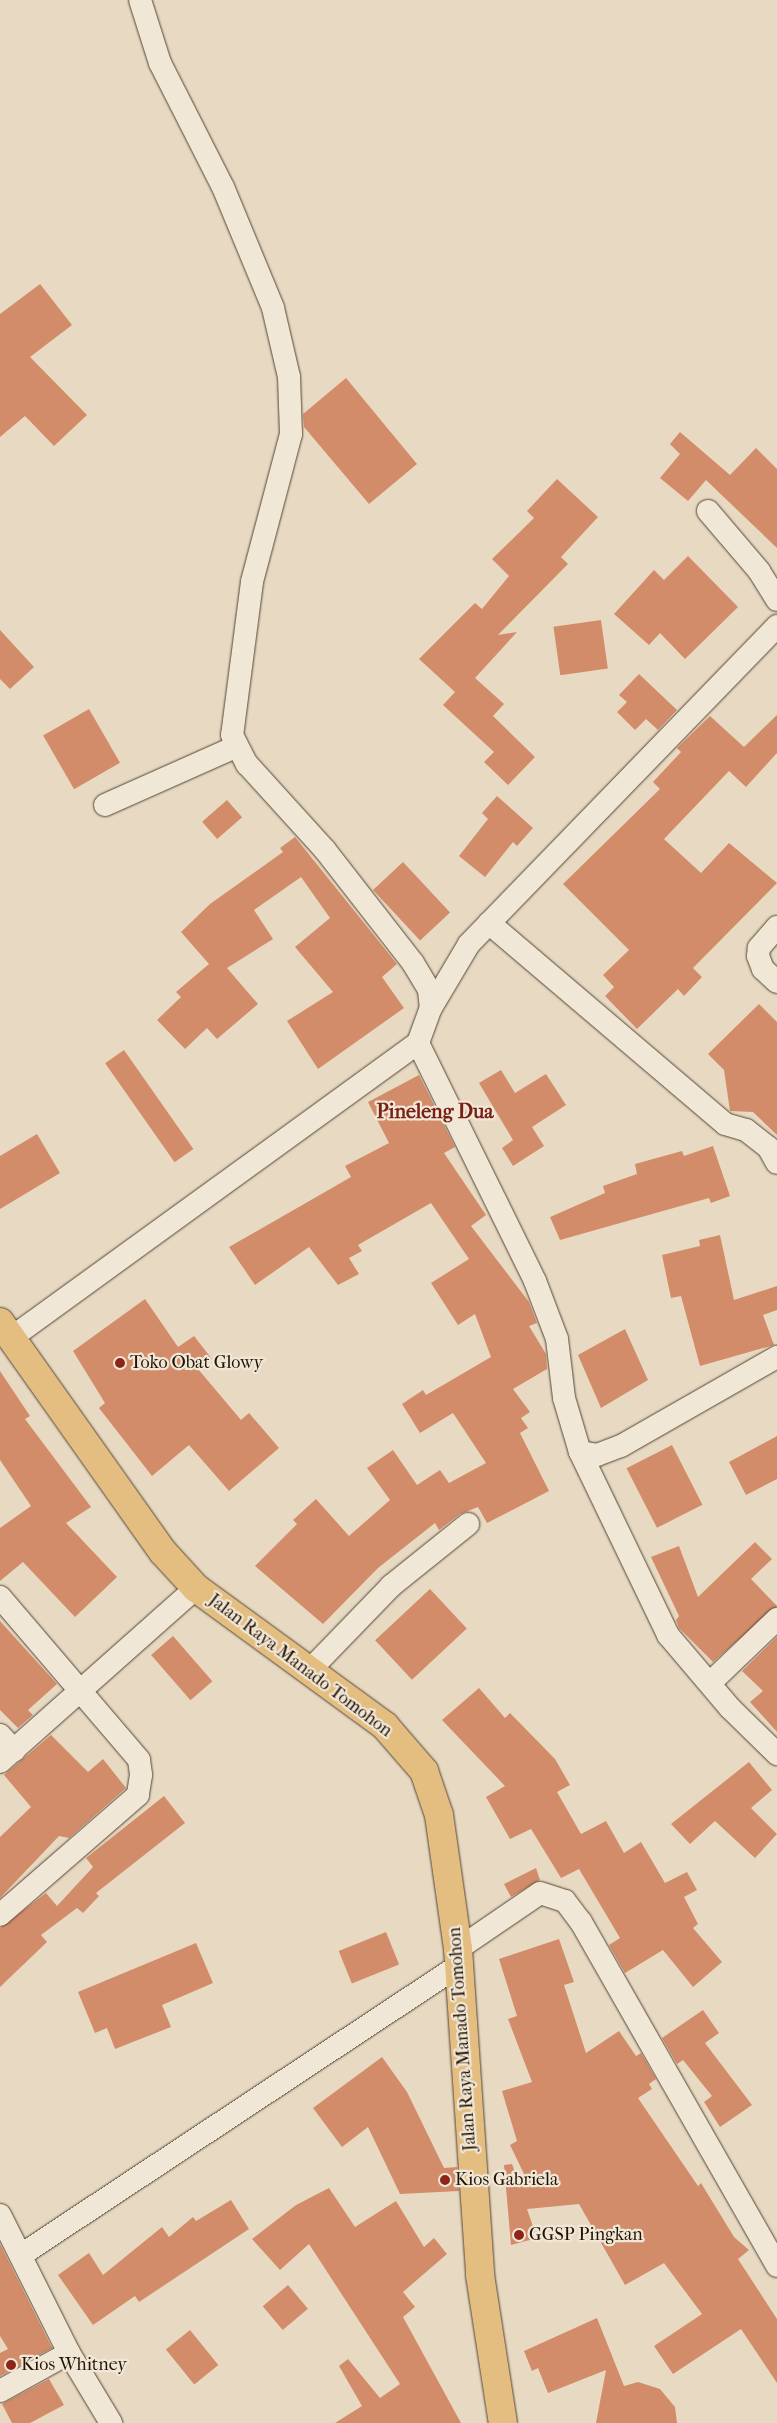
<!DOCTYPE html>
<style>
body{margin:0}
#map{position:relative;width:777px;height:2423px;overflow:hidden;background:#e8dac2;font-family:"IM FELL French Canon",serif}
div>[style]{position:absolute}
.building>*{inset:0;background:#d38c69;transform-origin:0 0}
.roads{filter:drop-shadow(0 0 1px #544434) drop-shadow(0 0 1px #544434)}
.street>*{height:22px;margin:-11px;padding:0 11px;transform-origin:11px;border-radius:11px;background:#f0e7d7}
.highway>*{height:28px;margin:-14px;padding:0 14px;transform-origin:14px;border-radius:14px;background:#e4bd81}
.dots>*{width:14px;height:14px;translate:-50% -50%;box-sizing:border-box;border:2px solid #f0e7d7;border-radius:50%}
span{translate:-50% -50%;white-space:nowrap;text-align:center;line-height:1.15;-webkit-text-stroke:4.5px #f0e7d7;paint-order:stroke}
.poi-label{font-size:18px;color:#221204}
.left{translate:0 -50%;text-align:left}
.street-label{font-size:18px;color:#221204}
.quarter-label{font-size:20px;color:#7a1f14;font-weight:700}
</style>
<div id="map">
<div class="building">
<i style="clip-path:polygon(40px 284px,72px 325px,30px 357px,87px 415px,54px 446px,25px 416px,0 437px,0 314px)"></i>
<i style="clip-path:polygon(346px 378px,417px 464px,369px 504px,304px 427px,303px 414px)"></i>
<i style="clip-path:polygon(680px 432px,730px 475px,756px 448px,777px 469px,777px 548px,706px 480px,688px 501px,660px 478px,680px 454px,670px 444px)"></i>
<i style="clip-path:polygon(557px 479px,598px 517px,561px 557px,568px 564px,498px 635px,517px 632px,475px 678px,504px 704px,493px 716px,535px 757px,508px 785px,484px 762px,494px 752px,443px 705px,455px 692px,419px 659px,475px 603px,482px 609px,509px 576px,492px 559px,534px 518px,527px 511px)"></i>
<i style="clip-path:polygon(688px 556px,738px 607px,685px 659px,660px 633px,649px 645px,614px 614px,654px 570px,664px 580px)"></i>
<i style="left:601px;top:620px;width:49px;height:48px;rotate:82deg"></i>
<i style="clip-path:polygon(0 630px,34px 667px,10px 689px,0 679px)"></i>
<i style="clip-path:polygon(639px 674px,677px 710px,658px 730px,646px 719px,635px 730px,617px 712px,627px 702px,619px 695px)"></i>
<i style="left:89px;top:709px;width:62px;height:53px;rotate:60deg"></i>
<i style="clip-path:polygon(777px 715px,777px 753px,746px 787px,729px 771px,664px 839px,701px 873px,729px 843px,777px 883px,693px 968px,702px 977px,684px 996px,678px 989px,637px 1029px,605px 996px,614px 987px,603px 975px,629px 950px,563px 884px,660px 789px,653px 782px,681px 752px,677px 748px,710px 716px,744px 747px)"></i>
<i style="clip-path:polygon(497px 796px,533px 828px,517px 846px,513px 842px,485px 877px,459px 856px,488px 819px,482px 813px)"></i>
<i style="left:227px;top:800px;width:23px;height:33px;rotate:49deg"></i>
<i style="clip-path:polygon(295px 837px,397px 964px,382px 977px,404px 1008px,318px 1069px,287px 1021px,333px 992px,295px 947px,330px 918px,301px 877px,254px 910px,273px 939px,227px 968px,258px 1004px,217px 1039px,207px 1028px,185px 1049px,157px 1020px,181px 997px,176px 992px,209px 964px,181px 932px,210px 904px,283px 852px,280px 848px)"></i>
<i style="left:403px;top:862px;width:69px;height:41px;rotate:47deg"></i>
<i style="clip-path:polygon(759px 1004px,777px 1022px,777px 1135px,753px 1112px,730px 1111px,724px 1070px,708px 1054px)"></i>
<i style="left:124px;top:1050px;width:121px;height:23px;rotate:55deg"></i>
<i style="clip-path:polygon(501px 1070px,515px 1093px,546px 1074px,566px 1105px,532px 1127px,544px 1146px,513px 1166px,502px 1148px,513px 1140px,479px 1083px)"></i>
<i style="clip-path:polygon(419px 1075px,455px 1147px,444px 1153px,486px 1215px,471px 1226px,529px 1302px,537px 1323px,529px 1326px,546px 1354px,547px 1369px,513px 1389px,530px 1412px,521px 1418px,528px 1428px,520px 1433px,549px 1491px,487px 1523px,478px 1507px,460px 1514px,439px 1530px,435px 1523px,378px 1568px,323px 1624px,255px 1566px,297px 1524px,293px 1520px,316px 1499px,349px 1536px,390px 1500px,367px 1468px,393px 1450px,417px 1485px,440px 1470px,449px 1483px,486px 1463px,453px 1413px,420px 1433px,402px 1404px,423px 1390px,426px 1395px,491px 1357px,475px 1314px,458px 1325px,431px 1283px,469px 1259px,431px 1203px,358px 1245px,362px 1251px,349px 1258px,359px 1274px,338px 1285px,309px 1247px,255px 1285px,229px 1247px,351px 1177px,345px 1166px,389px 1143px,368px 1102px)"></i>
<i style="clip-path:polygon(37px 1134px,60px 1173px,0 1209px,0 1156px)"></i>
<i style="clip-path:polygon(713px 1146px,730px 1196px,711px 1203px,709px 1198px,560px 1240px,550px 1217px,605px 1193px,603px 1186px,637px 1174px,635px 1164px,682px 1151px,684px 1156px)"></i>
<i style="clip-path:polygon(720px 1235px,734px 1300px,777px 1286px,777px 1310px,763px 1315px,774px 1345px,700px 1366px,681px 1296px,671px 1298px,662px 1255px,700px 1246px,699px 1240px)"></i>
<i style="clip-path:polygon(145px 1299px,178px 1347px,194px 1336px,212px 1359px,198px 1369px,241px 1420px,249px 1413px,279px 1448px,229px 1491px,189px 1445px,152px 1476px,99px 1408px,105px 1403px,73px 1351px)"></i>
<i style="clip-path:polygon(625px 1329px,648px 1380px,601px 1408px,578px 1355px)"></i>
<i style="clip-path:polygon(0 1371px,30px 1416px,25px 1419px,91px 1507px,66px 1523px,117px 1577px,75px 1617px,23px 1562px,0 1581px,0 1528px,31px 1506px,0 1460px)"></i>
<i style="clip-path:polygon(777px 1436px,777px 1479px,746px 1495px,729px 1462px)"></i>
<i style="left:672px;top:1445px;width:67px;height:51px;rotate:63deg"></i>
<i style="clip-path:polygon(755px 1542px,772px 1559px,751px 1579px,777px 1606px,713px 1662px,679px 1628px,676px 1620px,679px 1616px,651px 1557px,679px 1546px,698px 1597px)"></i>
<i style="left:430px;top:1589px;width:54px;height:75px;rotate:47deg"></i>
<i style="clip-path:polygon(0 1621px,57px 1684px,28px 1710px,33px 1715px,18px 1728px,0 1710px)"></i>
<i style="left:173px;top:1636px;width:60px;height:29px;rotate:49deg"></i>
<i style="clip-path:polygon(777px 1637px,777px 1732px,750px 1702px,763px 1691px,742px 1671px)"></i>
<i style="clip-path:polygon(479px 1688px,505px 1718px,510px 1713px,555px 1759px,570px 1785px,557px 1792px,581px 1834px,606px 1821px,624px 1853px,641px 1842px,665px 1883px,687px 1872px,697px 1890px,684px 1897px,698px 1924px,693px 1928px,722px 1962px,693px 1987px,663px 1950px,625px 1973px,609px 1945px,620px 1938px,579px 1869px,561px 1878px,531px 1829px,510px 1839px,486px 1797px,505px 1786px,442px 1720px)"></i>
<i style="clip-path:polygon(51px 1735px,88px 1772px,103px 1759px,126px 1788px,69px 1838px,59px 1836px,0 1898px,0 1837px,31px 1807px,4px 1775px)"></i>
<i style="clip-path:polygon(749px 1762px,772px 1790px,751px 1808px,777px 1834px,755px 1858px,715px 1821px,690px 1844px,671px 1824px)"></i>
<i style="clip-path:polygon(164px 1796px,185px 1823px,96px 1893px,99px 1896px,83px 1913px,77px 1908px,41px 1935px,47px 1942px,0 1987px,0 1928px,46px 1893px,57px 1906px,93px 1867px,86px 1858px)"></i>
<i style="clip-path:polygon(536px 1868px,540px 1880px,511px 1897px,504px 1884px)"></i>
<i style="left:386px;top:1932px;width:35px;height:51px;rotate:68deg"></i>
<i style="clip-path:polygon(559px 1939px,574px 1982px,564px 1985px,586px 2053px,619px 2031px,636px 2056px,641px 2053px,656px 2079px,649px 2084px,652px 2089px,638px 2098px,698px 2186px,701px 2183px,734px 2237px,749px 2250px,738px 2259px,777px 2319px,777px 2383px,741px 2329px,673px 2374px,654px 2346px,702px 2314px,664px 2263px,625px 2285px,579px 2204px,527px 2209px,537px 2238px,511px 2245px,504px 2165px,512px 2164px,518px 2181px,527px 2180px,510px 2145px,517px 2141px,502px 2091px,532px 2082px,508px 2019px,517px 2016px,499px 1959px)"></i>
<i style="clip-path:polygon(196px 1943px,213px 1983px,162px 2005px,171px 2027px,115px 2049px,107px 2028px,95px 2033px,78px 1992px)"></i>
<i style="clip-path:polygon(703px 2010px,719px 2033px,705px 2043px,752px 2105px,720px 2127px,704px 2102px,712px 2096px,683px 2060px,677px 2064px,662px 2038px)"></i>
<i style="clip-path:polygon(382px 2057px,407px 2092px,444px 2168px,457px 2167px,459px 2191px,400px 2194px,368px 2127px,342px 2147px,313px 2108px)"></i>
<i style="clip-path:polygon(329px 2188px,355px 2227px,396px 2201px,424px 2247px,434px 2238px,447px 2254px,403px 2292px,415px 2307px,403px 2317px,461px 2423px,335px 2423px,362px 2406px,339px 2366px,348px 2359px,380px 2398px,400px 2384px,309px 2244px,280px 2270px,252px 2239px,296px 2205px)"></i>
<i style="clip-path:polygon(231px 2200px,249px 2229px,139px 2302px,135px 2296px,93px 2325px,58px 2275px,89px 2253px,103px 2275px,162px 2227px,169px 2237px,193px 2217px,196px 2221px)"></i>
<i style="clip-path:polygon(0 2244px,52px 2348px,0 2376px,0 2353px,8px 2349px,0 2336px)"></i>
<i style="left:288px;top:2285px;width:31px;height:33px;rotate:50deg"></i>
<i style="clip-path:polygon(597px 2318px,624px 2386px,638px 2382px,660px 2389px,675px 2407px,677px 2423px,596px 2423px,606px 2370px,548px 2393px,538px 2368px,532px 2371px,524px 2351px)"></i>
<i style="left:190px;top:2330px;width:45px;height:31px;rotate:51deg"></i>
<i style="clip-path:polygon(49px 2379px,64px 2405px,30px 2423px,12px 2423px,2px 2404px)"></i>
</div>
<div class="roads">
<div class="street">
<i style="left:140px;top:0;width:66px;rotate:72.4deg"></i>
<i style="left:160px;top:63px;width:139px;rotate:63.1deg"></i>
<i style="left:223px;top:187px;width:131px;rotate:67.5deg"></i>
<i style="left:273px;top:308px;width:71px;rotate:76.9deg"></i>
<i style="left:289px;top:377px;width:57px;rotate:88deg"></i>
<i style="left:291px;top:434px;width:153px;rotate:104.8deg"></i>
<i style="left:252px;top:582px;width:154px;rotate:97.4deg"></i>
<i style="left:232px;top:735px;width:33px;rotate:63deg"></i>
<i style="left:247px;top:764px;width:116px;rotate:47.8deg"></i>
<i style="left:325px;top:850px;width:143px;rotate:52.1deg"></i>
<i style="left:413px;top:963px;width:31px;rotate:59deg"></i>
<i style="left:429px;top:990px;width:18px;rotate:84deg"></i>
<i style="left:708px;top:511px;width:79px;rotate:49.6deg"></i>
<i style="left:759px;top:571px;width:34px;rotate:58deg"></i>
<i style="left:105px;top:805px;width:142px;rotate:-24deg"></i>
<i style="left:489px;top:923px;width:310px;rotate:40.4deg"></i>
<i style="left:725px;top:1124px;width:22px;rotate:16deg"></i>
<i style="left:746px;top:1130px;width:28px;rotate:38deg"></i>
<i style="left:768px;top:1147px;width:18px;rotate:61deg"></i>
<i style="left:777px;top:927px;width:28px;rotate:131deg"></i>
<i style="left:759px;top:948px;width:8px;rotate:97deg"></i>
<i style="left:758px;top:956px;width:14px;rotate:69deg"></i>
<i style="left:763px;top:969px;width:19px;rotate:43deg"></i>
<i style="left:418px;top:1043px;width:265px;rotate:63.8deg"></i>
<i style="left:535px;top:1281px;width:62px;rotate:69.2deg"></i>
<i style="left:557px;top:1339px;width:59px;rotate:83.2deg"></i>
<i style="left:564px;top:1398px;width:56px;rotate:73.5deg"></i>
<i style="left:580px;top:1452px;width:17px;rotate:10deg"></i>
<i style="left:597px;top:1455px;width:26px;rotate:-21deg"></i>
<i style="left:621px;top:1446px;width:180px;rotate:-29.7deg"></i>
<i style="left:11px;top:1338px;width:503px;rotate:-35.94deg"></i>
<i style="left:418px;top:1043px;width:37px;rotate:-70deg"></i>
<i style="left:431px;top:1008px;width:74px;rotate:-59.3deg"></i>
<i style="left:469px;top:944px;width:443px;rotate:-45.9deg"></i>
<i style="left:580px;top:1452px;width:203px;rotate:64.3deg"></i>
<i style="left:668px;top:1635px;width:96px;rotate:49.7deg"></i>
<i style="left:730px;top:1708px;width:66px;rotate:44.4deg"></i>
<i style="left:0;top:1597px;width:214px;rotate:49.5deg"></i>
<i style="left:139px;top:1760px;width:15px;rotate:82deg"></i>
<i style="left:141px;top:1775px;width:20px;rotate:99deg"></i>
<i style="left:138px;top:1795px;width:183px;rotate:139deg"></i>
<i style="left:308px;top:1672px;width:120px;rotate:-46deg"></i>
<i style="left:391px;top:1586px;width:99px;rotate:-38.8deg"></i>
<i style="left:710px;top:1683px;width:93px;rotate:-43.7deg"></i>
<i style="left:0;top:1735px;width:21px;rotate:47deg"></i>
<i style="left:0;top:1762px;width:262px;rotate:-41.6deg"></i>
<i style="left:458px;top:1949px;width:99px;rotate:-34.3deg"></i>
<i style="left:540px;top:1893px;width:26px;rotate:18deg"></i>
<i style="left:565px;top:1901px;width:26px;rotate:53deg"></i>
<i style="left:581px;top:1922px;width:396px;rotate:60.3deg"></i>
<i style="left:0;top:2215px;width:154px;rotate:63.4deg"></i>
<i style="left:69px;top:2353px;width:82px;rotate:59deg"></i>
<i style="left:21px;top:2255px;width:524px;rotate:-33.48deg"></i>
<i style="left:0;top:2391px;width:79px;rotate:-28.8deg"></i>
</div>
<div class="highway">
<i style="left:0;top:1322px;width:282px;rotate:54.7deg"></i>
<i style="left:163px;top:1552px;width:49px;rotate:47.5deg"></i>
<i style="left:196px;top:1588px;width:234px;rotate:36.1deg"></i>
<i style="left:385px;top:1726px;width:60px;rotate:49.1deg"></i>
<i style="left:424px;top:1771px;width:46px;rotate:71.2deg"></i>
<i style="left:439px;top:1815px;width:135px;rotate:81.9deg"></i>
<i style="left:458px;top:1949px;width:327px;rotate:86.1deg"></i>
<i style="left:480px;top:2275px;width:150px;rotate:81.2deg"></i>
</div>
</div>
<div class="dots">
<i style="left:120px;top:1363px;background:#8f2418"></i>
<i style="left:445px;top:2180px;background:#8f2418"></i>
<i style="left:519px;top:2235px;background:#8f2418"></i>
<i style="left:11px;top:2365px;background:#8f2418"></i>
</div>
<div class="poi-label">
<span class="left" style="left:130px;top:1363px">Toko Obat Glowy</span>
<span class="left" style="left:455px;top:2180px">Kios Gabriela</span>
<span class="left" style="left:529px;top:2235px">GGSP Pingkan</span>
<span class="left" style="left:21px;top:2365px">Kios Whitney</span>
</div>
<div class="street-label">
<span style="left:300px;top:1666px;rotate:37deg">Jalan Raya Manado Tomohon</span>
<span style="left:463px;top:2039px;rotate:-94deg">Jalan Raya Manado Tomohon</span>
</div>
<div class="quarter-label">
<span style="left:435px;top:1111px">Pineleng Dua</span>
</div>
</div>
